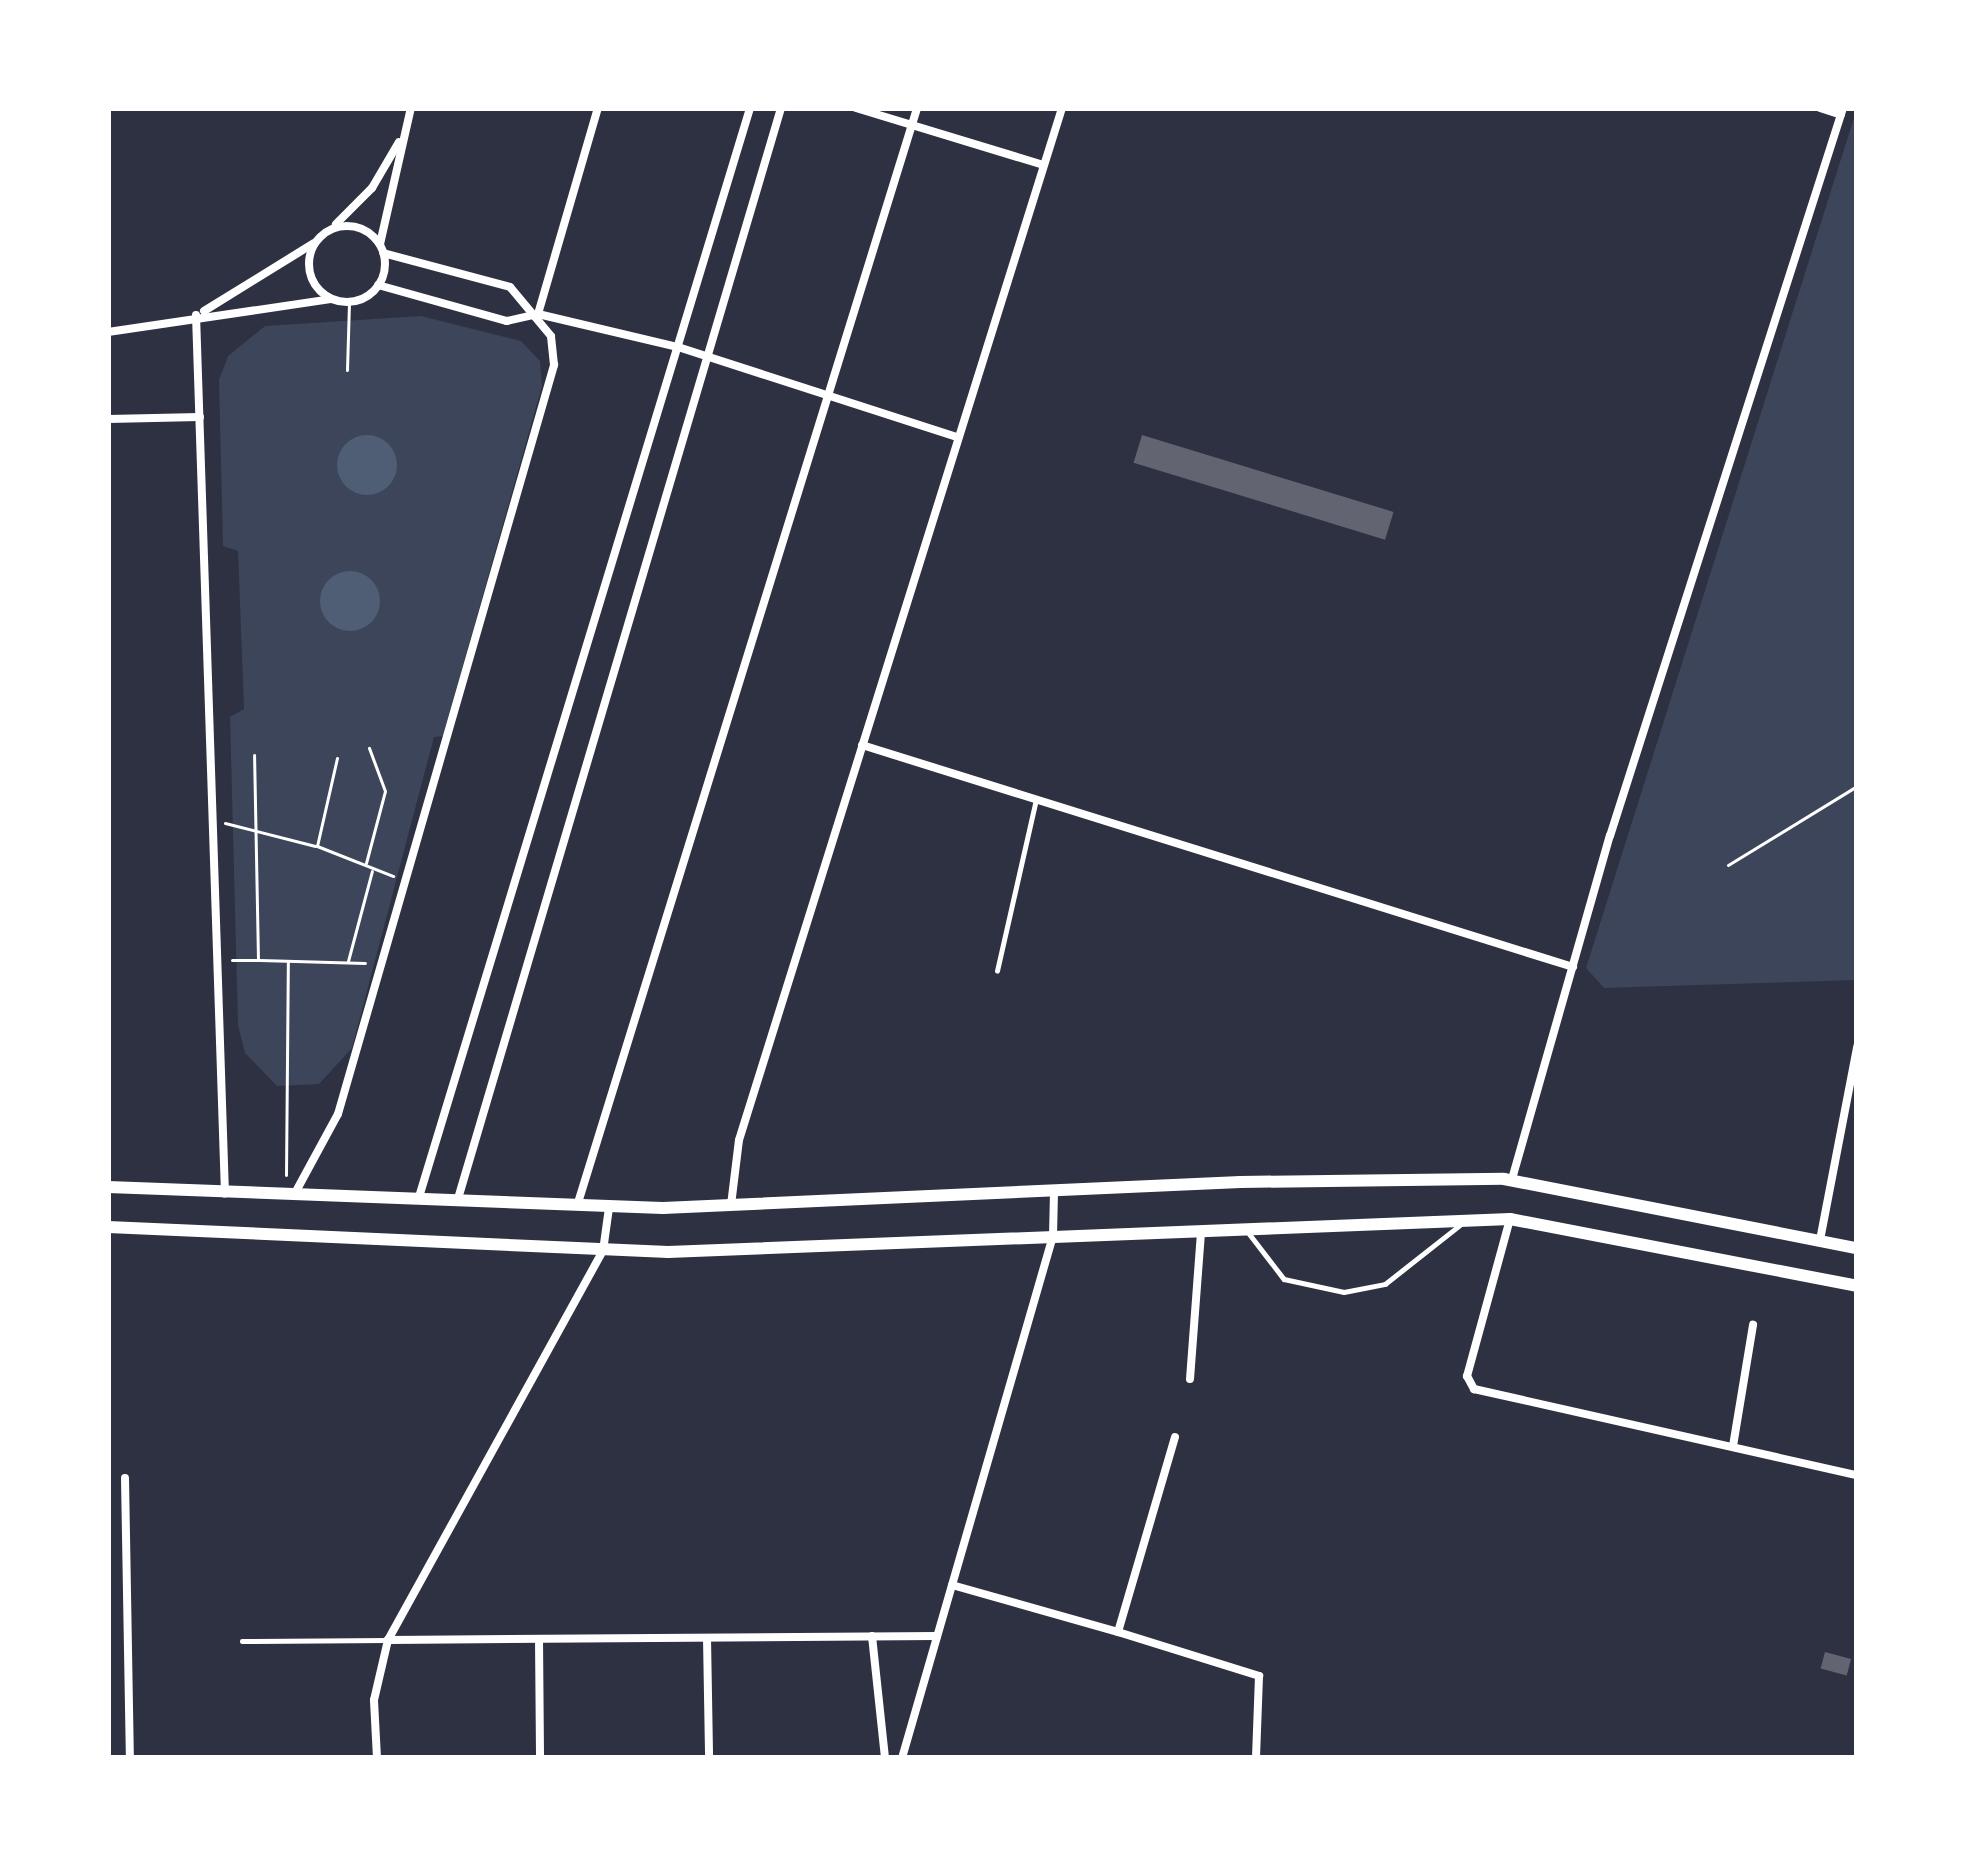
<!DOCTYPE html>
<style>
body{margin:0}
#map{position:relative;width:1965px;height:1866px;overflow:hidden;background:#2d3142;font-family:"Golos Text",sans-serif}
div>[style]{position:absolute}
.green>*{inset:0;background:#3c4559}
.water>*{inset:0;background:#4f5d75}
.round{border-radius:50%}
.building>*{inset:0;background:#626471;transform-origin:0 0}
.path>*{height:3px;margin:-1.5px;padding:0 1.5px;transform-origin:1.5px;border-radius:1.5px;background:#fff}
.service>*{height:4.5px;margin:-2.25px;padding:0 2.25px;transform-origin:2.25px;border-radius:2.25px;background:#fff}
.minor>*{height:8px;margin:-4px;padding:0 4px;transform-origin:4px;border-radius:4px;background:#fff}
.minor>.ring{margin:-4px;padding:0;box-sizing:content-box;background:none;border:8px solid #fff;border-radius:50%}
.secondary>*{height:12px;margin:-6px;padding:0 6px;transform-origin:6px;border-radius:6px;background:#fff}
span{translate:-50% -50%;white-space:nowrap;text-align:center;line-height:1.15;-webkit-text-stroke:9px #fff;paint-order:stroke}
.frame{position:absolute;inset:0;border:111px solid #fff;pointer-events:none}
</style>
<div id="map">
<div class="green">
<i style="clip-path:polygon(1857px 108px,1857px 980px,1604px 988px,1586px 968px)"></i>
<i style="clip-path:polygon(421px 316px,521px 341px,540px 361px,542px 386px,443px 736px,434px 737px,352px 1048px,319px 1084px,277px 1086px,245px 1053px,238px 1025px,230px 717px,244px 709px,238px 551px,223px 546px,219px 380px,228px 356px,265px 326px)"></i>
</div>
<div class="water">
<i class="round" style="left:337px;top:435px;width:60px;height:60px"></i>
<i class="round" style="left:320px;top:571px;width:60px;height:60px"></i>
</div>
<div class="building">
<i style="left:1142px;top:435px;width:263px;height:29px;rotate:17deg"></i>
<i style="left:1825px;top:1652px;width:27px;height:17px;rotate:15deg"></i>
</div>
<div class="path">
<i style="left:347px;top:370px;width:67px;rotate:-88.3deg"></i>
<i style="left:337px;top:758px;width:90px;rotate:102.8deg"></i>
<i style="left:317px;top:846px;width:82px;rotate:21.5deg"></i>
<i style="left:225px;top:823px;width:93px;rotate:14.3deg"></i>
<i style="left:366px;top:863px;width:74px;rotate:-75.2deg"></i>
<i style="left:385px;top:791px;width:46px;rotate:-110.4deg"></i>
<i style="left:1728px;top:865px;width:151px;rotate:-31.5deg"></i>
<i style="left:232px;top:960px;width:26px"></i>
<i style="left:258px;top:960px;width:205px;rotate:-91.1deg"></i>
<i style="left:260px;top:960px;width:105px;rotate:1.6deg"></i>
<i style="left:348px;top:961px;width:93px;rotate:-75.1deg"></i>
<i style="left:286px;top:1175px;width:214px;rotate:-89.5deg"></i>
</div>
<div class="service">
<i style="left:997px;top:971px;width:176px;rotate:-77.2deg"></i>
<i style="left:1248px;top:1232px;width:59px;rotate:52.5deg"></i>
<i style="left:1284px;top:1279px;width:61px;rotate:12.2deg"></i>
<i style="left:1344px;top:1292px;width:42px;rotate:-11deg"></i>
<i style="left:1385px;top:1284px;width:95px;rotate:-38.2deg"></i>
<i style="left:242px;top:1641px;width:146px;rotate:-0.4deg"></i>
</div>
<div class="minor">
<i style="left:856px;top:108px;width:196px;rotate:16.9deg"></i>
<i style="left:1820px;top:108px;width:22px;rotate:18deg"></i>
<i style="left:336px;top:224px;width:51px;rotate:-45deg"></i>
<i style="left:372px;top:188px;width:53px;rotate:-59.6deg"></i>
<i class="ring" style="left:309px;top:226px;width:68px;height:68px"></i>
<i style="left:380px;top:244px;width:139px;rotate:-77.2deg"></i>
<i style="left:378px;top:285px;width:134px;rotate:15.6deg"></i>
<i style="left:507px;top:321px;width:32px;rotate:-13deg"></i>
<i style="left:538px;top:314px;width:144px;rotate:13.3deg"></i>
<i style="left:678px;top:347px;width:293px;rotate:17.9deg"></i>
<i style="left:204px;top:311px;width:129px;rotate:-31.7deg"></i>
<i style="left:538px;top:314px;width:215px;rotate:-73.8deg"></i>
<i style="left:196px;top:315px;width:879px;rotate:88.11deg"></i>
<i style="left:108px;top:332px;width:225px;rotate:-8.4deg"></i>
<i style="left:108px;top:419px;width:92px;rotate:-1.2deg"></i>
<i style="left:862px;top:745px;width:745px;rotate:17.34deg"></i>
<i style="left:1512px;top:1179px;width:357px;rotate:-74.1deg"></i>
<i style="left:1610px;top:836px;width:764px;rotate:-72.25deg"></i>
<i style="left:294px;top:1195px;width:92px;rotate:-61.5deg"></i>
<i style="left:338px;top:1114px;width:780px;rotate:-73.91deg"></i>
<i style="left:554px;top:365px;width:29px;rotate:-96deg"></i>
<i style="left:551px;top:336px;width:64px;rotate:-129.9deg"></i>
<i style="left:510px;top:287px;width:131px;rotate:-165deg"></i>
<i style="left:419px;top:1197px;width:1138px;rotate:-73.09deg"></i>
<i style="left:457px;top:1202px;width:1141px;rotate:-73.5deg"></i>
<i style="left:731px;top:1205px;width:65px;rotate:-83deg"></i>
<i style="left:739px;top:1140px;width:1081px;rotate:-72.62deg"></i>
<i style="left:577px;top:1206px;width:1149px;rotate:-72.79deg"></i>
<i style="left:1510px;top:1219px;width:163px;rotate:105.3deg"></i>
<i style="left:1467px;top:1376px;width:15px;rotate:62deg"></i>
<i style="left:1474px;top:1389px;width:393px;rotate:12.7deg"></i>
<i style="left:1820px;top:1240px;width:197px;rotate:-79.1deg"></i>
<i style="left:1190px;top:1379px;width:148px;rotate:-85.7deg"></i>
<i style="left:1733px;top:1446px;width:123px;rotate:-80.6deg"></i>
<i style="left:125px;top:1478px;width:280px;rotate:89deg"></i>
<i style="left:952px;top:1585px;width:173px;rotate:15.8deg"></i>
<i style="left:1118px;top:1632px;width:203px;rotate:-73.7deg"></i>
<i style="left:1118px;top:1632px;width:148px;rotate:17.3deg"></i>
<i style="left:1259px;top:1676px;width:82px;rotate:92.1deg"></i>
<i style="left:872px;top:1636px;width:123px;rotate:83.9deg"></i>
<i style="left:707px;top:1638px;width:120px;rotate:89deg"></i>
<i style="left:539px;top:1639px;width:119px;rotate:89.5deg"></i>
<i style="left:388px;top:1640px;width:549px;rotate:-0.42deg"></i>
<i style="left:377px;top:1758px;width:58px;rotate:-93deg"></i>
<i style="left:374px;top:1700px;width:62px;rotate:-76.9deg"></i>
<i style="left:388px;top:1640px;width:444px;rotate:-61.1deg"></i>
<i style="left:603px;top:1251px;width:43px;rotate:-82.1deg"></i>
<i style="left:902px;top:1758px;width:543px;rotate:-73.87deg"></i>
<i style="left:1053px;top:1236px;width:44px;rotate:-88.7deg"></i>
</div>
<div class="secondary">
<i style="left:108px;top:1187px;width:555px;rotate:2.17deg"></i>
<i style="left:663px;top:1208px;width:578px;rotate:-2.58deg"></i>
<i style="left:1240px;top:1182px;width:264px;rotate:-0.7deg"></i>
<i style="left:1504px;top:1179px;width:360px;rotate:11.1deg"></i>
<i style="left:108px;top:1227px;width:561px;rotate:2.56deg"></i>
<i style="left:668px;top:1252px;width:843px;rotate:-2.24deg"></i>
<i style="left:1510px;top:1219px;width:353px;rotate:10.9deg"></i>
</div>
<div class="frame"></div>
</div>
